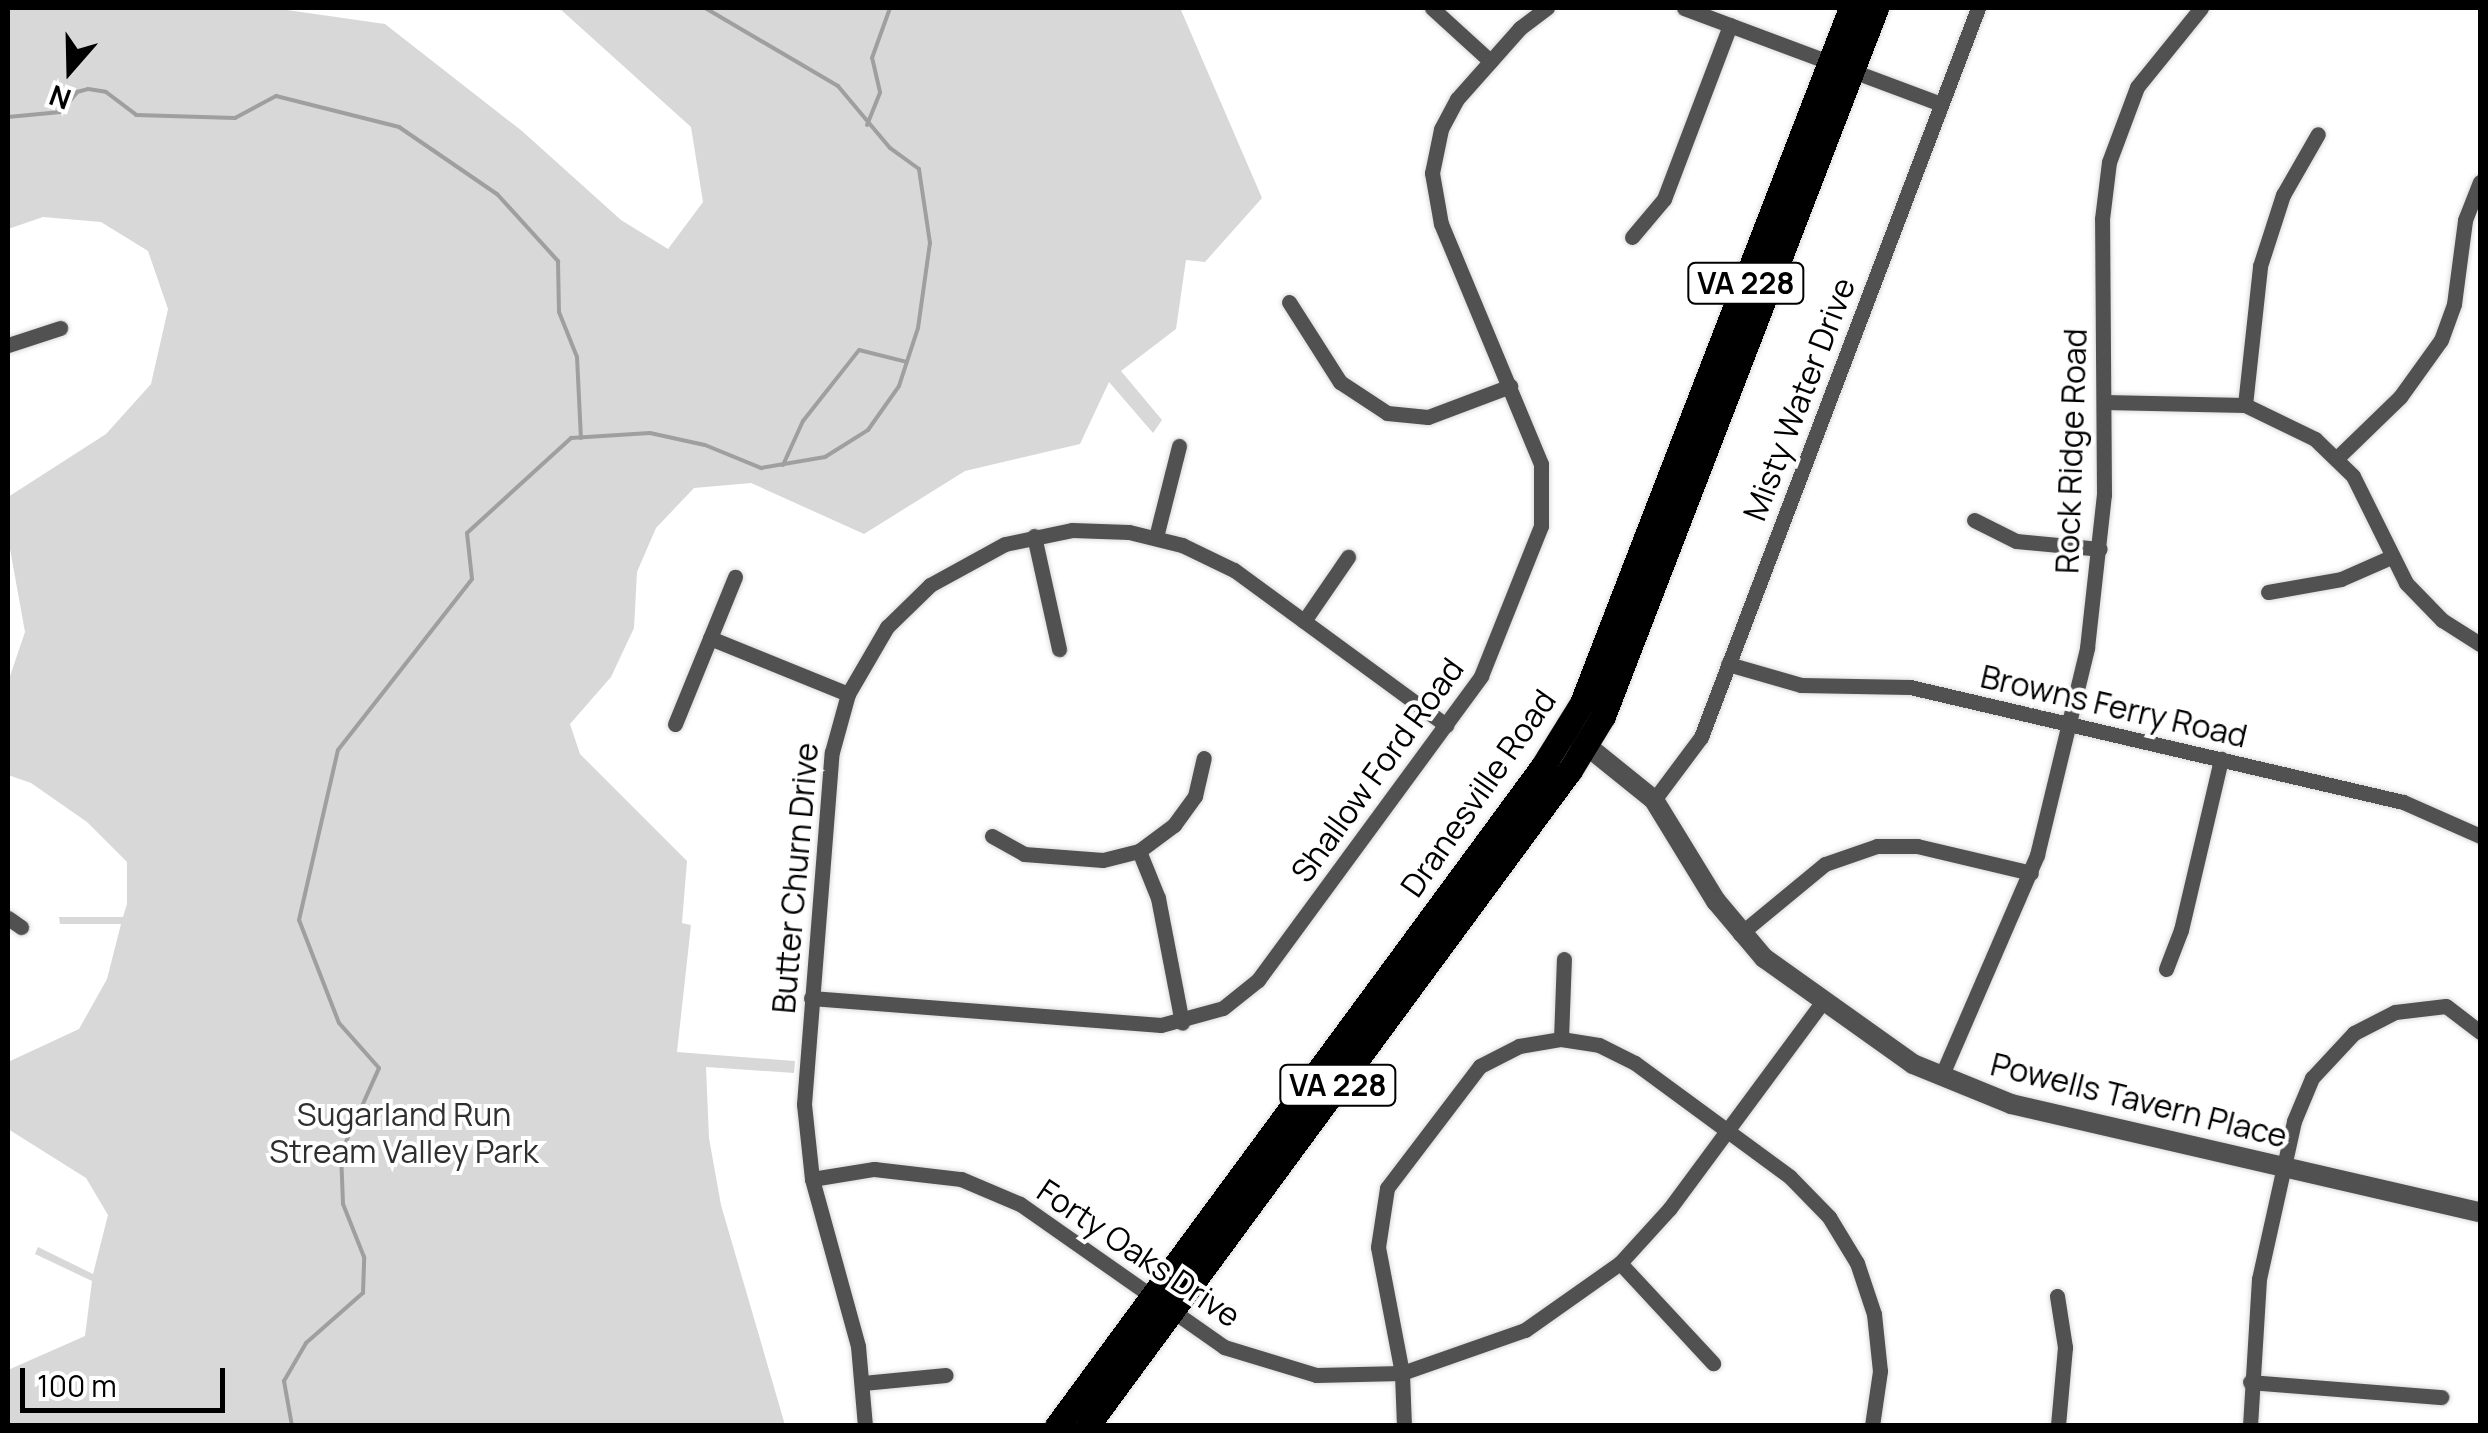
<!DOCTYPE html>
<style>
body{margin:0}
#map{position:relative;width:2488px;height:1433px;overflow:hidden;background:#fff;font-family:Manrope,sans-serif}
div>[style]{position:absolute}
.green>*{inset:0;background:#d8d8d8}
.stream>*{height:4px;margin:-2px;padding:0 2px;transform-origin:2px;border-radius:2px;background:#9f9f9f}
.roads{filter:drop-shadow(0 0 2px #dbdbdb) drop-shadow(0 0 2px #dbdbdb)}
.minor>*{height:15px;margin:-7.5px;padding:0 7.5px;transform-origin:7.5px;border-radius:7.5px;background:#515151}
.tertiary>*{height:20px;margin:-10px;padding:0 10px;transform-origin:10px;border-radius:10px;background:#515151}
.primary>*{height:25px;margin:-12.5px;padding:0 12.5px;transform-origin:12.5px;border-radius:12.5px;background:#000}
span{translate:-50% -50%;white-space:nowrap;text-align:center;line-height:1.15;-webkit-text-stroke:8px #fff;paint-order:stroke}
.shield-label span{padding:2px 8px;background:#fff;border:2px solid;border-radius:8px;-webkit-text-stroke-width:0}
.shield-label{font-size:30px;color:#000;font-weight:700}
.street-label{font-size:32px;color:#000}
.park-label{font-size:32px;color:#2f2f2f}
.frame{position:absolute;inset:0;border:10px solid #000;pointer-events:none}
.north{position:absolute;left:20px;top:20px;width:100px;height:100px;-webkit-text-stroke:8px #fff;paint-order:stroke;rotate:200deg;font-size:28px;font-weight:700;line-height:40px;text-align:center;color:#000}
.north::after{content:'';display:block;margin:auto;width:35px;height:45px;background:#000;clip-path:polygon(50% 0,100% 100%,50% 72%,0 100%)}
.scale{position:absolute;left:20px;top:1368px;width:205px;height:45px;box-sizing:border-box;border:5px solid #000;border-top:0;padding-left:12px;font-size:30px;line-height:35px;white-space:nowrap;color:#000;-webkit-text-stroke:8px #fff;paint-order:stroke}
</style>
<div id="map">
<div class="green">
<i style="clip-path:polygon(8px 8px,273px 8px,385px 24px,522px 131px,621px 220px,668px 249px,703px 202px,691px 127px,559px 8px,1181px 10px,1262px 198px,1205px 262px,1186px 260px,1176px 329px,1121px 371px,1162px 420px,1153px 433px,1109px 382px,1080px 444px,965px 471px,864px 534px,751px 483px,694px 488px,656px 528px,637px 572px,634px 628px,611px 677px,570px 724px,580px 754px,687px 861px,682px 923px,691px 925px,677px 1052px,795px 1061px,794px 1073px,706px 1067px,709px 1138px,721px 1205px,785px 1425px,8px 1425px,8px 1370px,85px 1336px,92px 1281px,35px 1254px,38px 1247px,93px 1274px,108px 1215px,86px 1178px,8px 1129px,8px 1062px,79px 1029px,107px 979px,121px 924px,60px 924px,59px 917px,123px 917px,127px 904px,127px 862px,87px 822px,31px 783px,8px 775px,8px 682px,25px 632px,8px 538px,8px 497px,106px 434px,151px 384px,168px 309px,148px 251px,101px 222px,43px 217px,8px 229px)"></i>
</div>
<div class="stream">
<i style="left:8px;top:117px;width:53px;rotate:-5.4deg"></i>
<i style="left:61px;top:112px;width:26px;rotate:-51deg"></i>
<i style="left:77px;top:92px;width:11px;rotate:-15deg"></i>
<i style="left:88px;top:89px;width:18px;rotate:9deg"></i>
<i style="left:106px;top:92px;width:38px;rotate:37deg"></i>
<i style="left:136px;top:115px;width:99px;rotate:1.7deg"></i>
<i style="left:235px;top:118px;width:47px;rotate:-28.2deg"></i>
<i style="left:276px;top:96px;width:127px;rotate:14.1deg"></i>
<i style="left:399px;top:127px;width:119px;rotate:34.4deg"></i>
<i style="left:497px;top:194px;width:91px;rotate:47.7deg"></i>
<i style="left:558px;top:261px;width:51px;rotate:88.9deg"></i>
<i style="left:559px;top:312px;width:48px;rotate:68.2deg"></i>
<i style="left:577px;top:357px;width:81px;rotate:87.2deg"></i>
<i style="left:867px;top:125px;width:35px;rotate:-68deg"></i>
<i style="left:880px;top:92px;width:35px;rotate:-103deg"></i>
<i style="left:872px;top:58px;width:53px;rotate:-70.2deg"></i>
<i style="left:783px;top:465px;width:48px;rotate:-65.6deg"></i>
<i style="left:803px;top:421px;width:90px;rotate:-51.7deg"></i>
<i style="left:859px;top:350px;width:49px;rotate:14deg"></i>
<i style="left:292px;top:1426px;width:46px;rotate:-100.1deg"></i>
<i style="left:284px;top:1381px;width:44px;rotate:-59.9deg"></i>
<i style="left:306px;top:1343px;width:76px;rotate:-41.3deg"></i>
<i style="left:363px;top:1293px;width:36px;rotate:-88deg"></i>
<i style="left:364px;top:1257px;width:57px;rotate:-111.6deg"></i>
<i style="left:343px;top:1204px;width:51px;rotate:-92.2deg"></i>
<i style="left:341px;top:1153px;width:93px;rotate:-65.9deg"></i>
<i style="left:379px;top:1068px;width:60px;rotate:-131.6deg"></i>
<i style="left:339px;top:1023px;width:110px;rotate:-111.2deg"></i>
<i style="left:299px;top:920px;width:174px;rotate:-77.1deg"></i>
<i style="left:338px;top:750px;width:217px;rotate:-51.9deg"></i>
<i style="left:472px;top:579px;width:46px;rotate:-96.2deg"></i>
<i style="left:467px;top:533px;width:141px;rotate:-42.4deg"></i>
<i style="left:571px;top:438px;width:79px;rotate:-3.6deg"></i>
<i style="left:650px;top:433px;width:56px;rotate:12.3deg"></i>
<i style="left:705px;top:445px;width:61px;rotate:22.3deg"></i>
<i style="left:761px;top:468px;width:65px;rotate:-9.8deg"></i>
<i style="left:825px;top:457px;width:51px;rotate:-32.1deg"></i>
<i style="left:868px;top:430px;width:54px;rotate:-54.8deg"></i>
<i style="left:899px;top:386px;width:61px;rotate:-71.9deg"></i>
<i style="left:918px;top:328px;width:86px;rotate:-82deg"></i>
<i style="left:930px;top:243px;width:75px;rotate:-98.5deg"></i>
<i style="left:919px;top:169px;width:36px;rotate:-144deg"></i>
<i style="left:890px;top:148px;width:81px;rotate:-130deg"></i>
<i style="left:838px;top:86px;width:154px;rotate:-149.6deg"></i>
</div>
<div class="roads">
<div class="minor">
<i style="left:1432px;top:8px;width:79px;rotate:42.4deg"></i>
<i style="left:1684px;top:8px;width:274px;rotate:20.5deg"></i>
<i style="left:1632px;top:237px;width:50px;rotate:-49.9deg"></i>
<i style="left:1664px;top:199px;width:186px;rotate:-69.2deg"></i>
<i style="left:1289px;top:302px;width:95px;rotate:57.5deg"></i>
<i style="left:1340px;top:382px;width:56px;rotate:33.4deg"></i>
<i style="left:1387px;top:413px;width:41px;rotate:5.6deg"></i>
<i style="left:1428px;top:417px;width:88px;rotate:-20.7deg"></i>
<i style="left:8px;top:345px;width:55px;rotate:-18.1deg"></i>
<i style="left:2104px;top:402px;width:141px;rotate:1.2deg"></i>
<i style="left:2245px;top:405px;width:78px;rotate:25.9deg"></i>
<i style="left:2315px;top:439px;width:53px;rotate:44.2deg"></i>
<i style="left:2353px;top:476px;width:119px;rotate:63.6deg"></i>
<i style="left:2406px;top:583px;width:52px;rotate:45.8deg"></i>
<i style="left:2442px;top:620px;width:45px;rotate:32.3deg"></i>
<i style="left:2245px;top:405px;width:140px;rotate:-83.8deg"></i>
<i style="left:2260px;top:266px;width:75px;rotate:-72.1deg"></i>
<i style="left:2283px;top:195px;width:70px;rotate:-60.2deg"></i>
<i style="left:2337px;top:458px;width:88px;rotate:-44.1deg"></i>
<i style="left:2400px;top:397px;width:70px;rotate:-54.3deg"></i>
<i style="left:2441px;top:340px;width:38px;rotate:-70deg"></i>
<i style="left:2454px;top:304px;width:85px;rotate:-82.5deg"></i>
<i style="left:2465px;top:220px;width:41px;rotate:-68.5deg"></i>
<i style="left:1974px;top:520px;width:47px;rotate:26.6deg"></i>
<i style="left:2016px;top:541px;width:84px;rotate:5.4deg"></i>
<i style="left:1034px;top:536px;width:116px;rotate:77.5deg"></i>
<i style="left:1156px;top:537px;width:94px;rotate:-75.8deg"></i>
<i style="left:2268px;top:592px;width:74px;rotate:-10.1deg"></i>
<i style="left:2341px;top:579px;width:55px;rotate:-23.7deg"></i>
<i style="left:1304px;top:621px;width:78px;rotate:-55.5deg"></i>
<i style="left:710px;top:638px;width:149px;rotate:22.1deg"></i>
<i style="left:1728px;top:664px;width:76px;rotate:16deg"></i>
<i style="left:1801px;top:685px;width:109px;rotate:1.1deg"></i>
<i style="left:1910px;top:687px;width:506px;rotate:13.13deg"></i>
<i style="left:2403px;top:802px;width:84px;rotate:23.8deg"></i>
<i style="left:675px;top:724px;width:159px;rotate:-67.8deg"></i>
<i style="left:1654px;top:800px;width:79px;rotate:-53.3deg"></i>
<i style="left:1701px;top:737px;width:780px;rotate:-69.19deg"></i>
<i style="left:992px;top:836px;width:37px;rotate:29deg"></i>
<i style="left:1024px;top:854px;width:79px;rotate:4.3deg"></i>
<i style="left:1103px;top:860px;width:37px;rotate:-14deg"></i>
<i style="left:1139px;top:851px;width:44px;rotate:-36.6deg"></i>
<i style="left:1174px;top:825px;width:36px;rotate:-54deg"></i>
<i style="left:1195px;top:796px;width:39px;rotate:-77deg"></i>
<i style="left:1139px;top:851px;width:51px;rotate:68deg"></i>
<i style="left:1158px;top:898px;width:127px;rotate:79.1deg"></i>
<i style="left:8px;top:918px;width:16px;rotate:35deg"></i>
<i style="left:1740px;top:934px;width:110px;rotate:-39.5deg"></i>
<i style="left:1825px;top:864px;width:55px;rotate:-19.1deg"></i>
<i style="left:1877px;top:846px;width:40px"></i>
<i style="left:1917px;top:846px;width:117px;rotate:13.3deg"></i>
<i style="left:2166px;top:969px;width:42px;rotate:-69deg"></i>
<i style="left:2181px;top:930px;width:176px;rotate:-76.8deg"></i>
<i style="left:811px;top:998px;width:351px;rotate:4.4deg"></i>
<i style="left:1161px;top:1025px;width:64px;rotate:-15.3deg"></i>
<i style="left:1223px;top:1008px;width:45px;rotate:-38.7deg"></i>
<i style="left:1258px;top:980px;width:377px;rotate:-53.7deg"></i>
<i style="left:1481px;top:676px;width:162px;rotate:-68.2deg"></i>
<i style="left:1541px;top:526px;width:62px;rotate:-90deg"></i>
<i style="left:1541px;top:464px;width:260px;rotate:-112.6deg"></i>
<i style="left:1441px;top:224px;width:52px;rotate:-100deg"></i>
<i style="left:1432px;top:173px;width:45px;rotate:-78.4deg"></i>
<i style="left:1441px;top:129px;width:34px;rotate:-62deg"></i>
<i style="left:1457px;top:99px;width:95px;rotate:-48.4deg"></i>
<i style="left:1520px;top:28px;width:34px;rotate:-37deg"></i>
<i style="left:1561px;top:1039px;width:80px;rotate:-87.9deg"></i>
<i style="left:1941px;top:1077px;width:242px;rotate:-66.6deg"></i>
<i style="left:2037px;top:855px;width:213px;rotate:-76.4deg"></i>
<i style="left:2087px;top:648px;width:154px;rotate:-83.7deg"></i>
<i style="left:2104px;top:495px;width:276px;rotate:-90.4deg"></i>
<i style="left:2102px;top:219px;width:57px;rotate:-83deg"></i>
<i style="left:2109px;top:162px;width:80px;rotate:-69.5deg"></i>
<i style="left:2137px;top:87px;width:102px;rotate:-51deg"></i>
<i style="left:812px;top:1179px;width:63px;rotate:-9.2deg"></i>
<i style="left:874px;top:1169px;width:88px;rotate:6.6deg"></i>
<i style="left:961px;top:1179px;width:64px;rotate:23deg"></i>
<i style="left:1020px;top:1204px;width:249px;rotate:35deg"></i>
<i style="left:1224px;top:1347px;width:96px;rotate:16.9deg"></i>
<i style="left:1316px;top:1375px;width:86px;rotate:-1.3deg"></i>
<i style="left:1402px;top:1373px;width:130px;rotate:-19.3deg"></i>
<i style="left:1525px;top:1330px;width:116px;rotate:-35.2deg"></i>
<i style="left:1620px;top:1263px;width:74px;rotate:-47.7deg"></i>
<i style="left:1670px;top:1208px;width:254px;rotate:-53.5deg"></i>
<i style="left:1620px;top:1263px;width:137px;rotate:47.1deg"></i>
<i style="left:2057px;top:1296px;width:52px;rotate:81.1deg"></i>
<i style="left:2065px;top:1347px;width:79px;rotate:95.1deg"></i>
<i style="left:2250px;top:1382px;width:192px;rotate:4.5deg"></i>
<i style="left:863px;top:1383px;width:83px;rotate:-5.5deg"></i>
<i style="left:865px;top:1426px;width:80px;rotate:-95deg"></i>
<i style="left:858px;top:1346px;width:173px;rotate:-105.4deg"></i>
<i style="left:812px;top:1179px;width:75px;rotate:-96.1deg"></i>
<i style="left:804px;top:1104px;width:353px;rotate:-85.5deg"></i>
<i style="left:832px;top:752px;width:60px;rotate:-74.6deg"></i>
<i style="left:848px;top:694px;width:78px;rotate:-59.8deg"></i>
<i style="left:887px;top:627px;width:60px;rotate:-44.3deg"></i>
<i style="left:930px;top:585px;width:85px;rotate:-28.7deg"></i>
<i style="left:1005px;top:544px;width:68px;rotate:-11.8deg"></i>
<i style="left:1072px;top:530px;width:57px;rotate:2deg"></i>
<i style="left:1129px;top:532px;width:55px;rotate:13.8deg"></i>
<i style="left:1182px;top:545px;width:58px;rotate:25.7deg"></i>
<i style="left:1234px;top:570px;width:263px;rotate:36.2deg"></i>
<i style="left:1404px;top:1426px;width:53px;rotate:-92.2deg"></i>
<i style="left:1402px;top:1373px;width:128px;rotate:-100.8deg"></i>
<i style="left:1378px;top:1247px;width:60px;rotate:-81.3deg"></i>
<i style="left:1387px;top:1188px;width:153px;rotate:-52.7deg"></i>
<i style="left:1480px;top:1066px;width:44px;rotate:-27.1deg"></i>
<i style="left:1519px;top:1046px;width:43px;rotate:-9.5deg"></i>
<i style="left:1561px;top:1039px;width:38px;rotate:9deg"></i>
<i style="left:1599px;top:1045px;width:40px;rotate:26.6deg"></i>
<i style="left:1635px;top:1063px;width:192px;rotate:36.3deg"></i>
<i style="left:1790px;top:1177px;width:56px;rotate:45.7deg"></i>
<i style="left:1829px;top:1217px;width:54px;rotate:58.7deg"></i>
<i style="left:1857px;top:1263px;width:54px;rotate:71.6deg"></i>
<i style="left:1874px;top:1314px;width:57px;rotate:84deg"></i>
<i style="left:1880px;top:1371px;width:56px;rotate:98.3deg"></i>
<i style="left:2250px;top:1426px;width:147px;rotate:-86.5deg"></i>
<i style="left:2259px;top:1279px;width:162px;rotate:-77.5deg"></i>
<i style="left:2294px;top:1121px;width:47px;rotate:-67.3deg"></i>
<i style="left:2312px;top:1078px;width:62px;rotate:-47deg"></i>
<i style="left:2354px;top:1033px;width:46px;rotate:-27.1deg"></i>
<i style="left:2395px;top:1012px;width:51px;rotate:-6.7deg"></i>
<i style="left:2446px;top:1006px;width:43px;rotate:37.4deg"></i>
</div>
<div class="tertiary">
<i style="left:1576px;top:737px;width:100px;rotate:38.9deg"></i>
<i style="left:1654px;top:800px;width:119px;rotate:58.5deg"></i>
<i style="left:1716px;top:901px;width:75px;rotate:49.9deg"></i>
<i style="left:1764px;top:958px;width:183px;rotate:35.4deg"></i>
<i style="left:1913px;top:1064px;width:106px;rotate:22.2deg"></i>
<i style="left:2011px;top:1104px;width:481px;rotate:13deg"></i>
</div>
<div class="primary">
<i style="left:1057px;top:1426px;width:820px;rotate:-53.63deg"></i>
<i style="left:1543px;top:766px;width:74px;rotate:-58.2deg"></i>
<i style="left:1582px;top:703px;width:745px;rotate:-68.84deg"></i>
<i style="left:1087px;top:1426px;width:815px;rotate:-53.64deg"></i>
<i style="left:1570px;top:770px;width:63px;rotate:-58.6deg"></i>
<i style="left:1603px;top:716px;width:759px;rotate:-68.91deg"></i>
</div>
</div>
<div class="shield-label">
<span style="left:1746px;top:283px">VA 228</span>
<span style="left:1338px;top:1085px">VA 228</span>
</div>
<div class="street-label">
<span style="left:1799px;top:399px;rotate:-69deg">Misty Water Drive</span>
<span style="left:2071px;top:451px;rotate:-88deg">Rock Ridge Road</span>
<span style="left:2114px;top:706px;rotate:13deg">Browns Ferry Road</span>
<span style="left:1377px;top:770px;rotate:-54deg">Shallow Ford Road</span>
<span style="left:1478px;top:793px;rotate:-55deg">Dranesville Road</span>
<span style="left:795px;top:878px;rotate:-85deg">Butter Churn Drive</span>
<span style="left:2139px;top:1100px;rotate:14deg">Powells Tavern Place</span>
<span style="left:1139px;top:1253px;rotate:34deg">Forty Oaks Drive</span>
</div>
<div class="park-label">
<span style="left:404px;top:1133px">Sugarland Run<br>Stream Valley Park</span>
</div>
<div class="frame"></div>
<div class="north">N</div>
<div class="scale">100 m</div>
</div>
